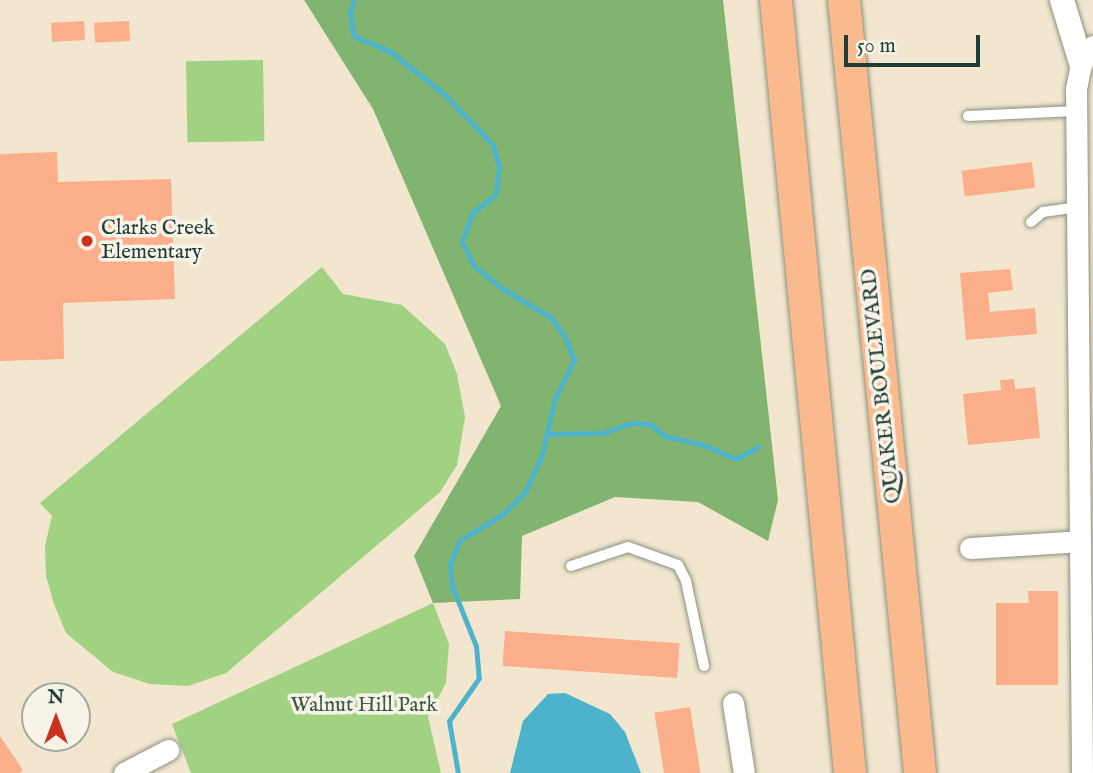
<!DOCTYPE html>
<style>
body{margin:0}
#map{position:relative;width:1093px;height:773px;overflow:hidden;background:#f2e6ce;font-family:"IM FELL English",serif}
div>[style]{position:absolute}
.green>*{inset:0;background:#a0d282;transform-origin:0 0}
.forest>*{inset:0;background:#80b470}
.water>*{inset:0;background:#4db3cc}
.stream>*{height:5px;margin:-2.5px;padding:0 2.5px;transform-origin:2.5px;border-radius:2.5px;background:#4db3cc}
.building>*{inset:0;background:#fbae8a;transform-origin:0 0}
.roads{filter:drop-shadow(0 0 2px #889281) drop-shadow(0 0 2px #889281)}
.service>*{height:10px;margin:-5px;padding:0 5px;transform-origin:5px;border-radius:5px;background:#fff}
.minor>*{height:21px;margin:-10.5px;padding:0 10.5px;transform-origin:10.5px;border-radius:10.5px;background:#fff}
.tertiary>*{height:24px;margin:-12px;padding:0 12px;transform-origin:12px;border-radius:12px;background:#fff}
.primary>*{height:32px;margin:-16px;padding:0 16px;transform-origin:16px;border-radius:16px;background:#fbba8d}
.dots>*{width:19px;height:19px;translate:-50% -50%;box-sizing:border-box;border:4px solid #f7f3e8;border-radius:50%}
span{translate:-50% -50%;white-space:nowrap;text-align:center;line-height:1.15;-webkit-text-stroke:7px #f7f3e8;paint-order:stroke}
.poi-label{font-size:21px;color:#1f3d34}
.left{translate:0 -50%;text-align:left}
.street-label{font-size:21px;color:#1f3d34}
.park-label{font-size:21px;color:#395b44}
.north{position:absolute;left:21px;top:682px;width:70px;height:70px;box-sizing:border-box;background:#f7f3e8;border:2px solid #a1aaa0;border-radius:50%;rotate:0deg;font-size:19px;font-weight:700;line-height:28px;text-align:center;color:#1f3d34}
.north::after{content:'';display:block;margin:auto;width:24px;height:32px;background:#c8321e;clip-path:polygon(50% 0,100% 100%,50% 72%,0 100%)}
.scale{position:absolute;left:844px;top:35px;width:136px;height:32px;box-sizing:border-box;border:4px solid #1f3d34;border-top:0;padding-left:9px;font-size:21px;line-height:24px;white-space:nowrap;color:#1f3d34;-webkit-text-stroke:5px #f7f3e8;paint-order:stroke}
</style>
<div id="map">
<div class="green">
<i style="left:263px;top:60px;width:81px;height:77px;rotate:89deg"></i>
<i style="clip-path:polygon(322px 267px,343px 294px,402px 305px,445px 344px,457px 374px,465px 417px,457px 465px,440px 492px,226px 673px,188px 686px,150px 684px,113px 672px,66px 633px,54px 604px,46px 576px,45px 546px,52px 516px,40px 503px)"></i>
<i style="clip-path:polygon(433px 603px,449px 644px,446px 683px,428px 717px,441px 773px,191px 773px,172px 724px)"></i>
</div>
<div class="forest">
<i style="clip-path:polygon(304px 0,723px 0,778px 500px,768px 541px,698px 502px,615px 497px,522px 536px,520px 599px,433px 603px,414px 556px,501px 406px,373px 109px)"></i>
</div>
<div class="water">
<i style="clip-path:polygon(565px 693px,610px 714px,625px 732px,641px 773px,510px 773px,523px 721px,548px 694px)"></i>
</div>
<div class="stream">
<i style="left:354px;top:0;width:13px;rotate:108deg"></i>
<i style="left:350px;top:12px;width:24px;rotate:81deg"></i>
<i style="left:354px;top:36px;width:40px;rotate:23.4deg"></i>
<i style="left:391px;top:52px;width:68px;rotate:38.4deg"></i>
<i style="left:444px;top:94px;width:71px;rotate:46.1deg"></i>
<i style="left:493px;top:145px;width:24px;rotate:75deg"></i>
<i style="left:499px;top:168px;width:27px;rotate:98deg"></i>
<i style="left:495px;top:195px;width:28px;rotate:142deg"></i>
<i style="left:473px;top:212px;width:31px;rotate:111deg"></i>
<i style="left:462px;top:241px;width:26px;rotate:65deg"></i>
<i style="left:473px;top:265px;width:38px;rotate:39deg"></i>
<i style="left:503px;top:289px;width:55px;rotate:30.8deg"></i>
<i style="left:550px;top:317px;width:25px;rotate:53deg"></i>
<i style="left:565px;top:337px;width:25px;rotate:69deg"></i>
<i style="left:574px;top:360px;width:42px;rotate:116.6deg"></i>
<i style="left:555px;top:398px;width:58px;rotate:102.8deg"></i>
<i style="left:542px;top:455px;width:41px;rotate:114.7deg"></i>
<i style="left:525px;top:492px;width:31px;rotate:135deg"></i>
<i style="left:503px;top:514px;width:52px;rotate:148.5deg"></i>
<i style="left:459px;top:541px;width:25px;rotate:111deg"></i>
<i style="left:450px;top:564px;width:22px;rotate:85deg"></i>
<i style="left:452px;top:586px;width:65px;rotate:68.2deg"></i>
<i style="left:476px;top:646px;width:32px;rotate:85deg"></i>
<i style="left:479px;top:678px;width:52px;rotate:124.9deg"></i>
<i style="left:449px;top:721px;width:53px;rotate:80.2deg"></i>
<i style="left:547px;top:434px;width:57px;rotate:-1deg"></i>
<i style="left:604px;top:433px;width:28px;rotate:-21deg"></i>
<i style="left:630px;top:423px;width:20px;rotate:3deg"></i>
<i style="left:650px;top:424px;width:19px;rotate:39deg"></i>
<i style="left:665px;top:436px;width:37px;rotate:13deg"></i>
<i style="left:701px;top:444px;width:38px;rotate:23deg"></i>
<i style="left:736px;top:459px;width:25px;rotate:-29deg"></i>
</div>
<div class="building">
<i style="left:84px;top:21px;width:19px;height:33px;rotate:87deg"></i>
<i style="left:129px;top:21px;width:20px;height:35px;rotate:87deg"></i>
<i style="clip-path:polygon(57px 152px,58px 182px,171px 179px,175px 299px,63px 303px,64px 359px,0 361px,0 154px)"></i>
<i style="left:1032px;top:162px;width:26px;height:71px;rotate:83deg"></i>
<i style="clip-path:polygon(1010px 269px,1013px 290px,988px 293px,990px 312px,1035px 308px,1037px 334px,966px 340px,960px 273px)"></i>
<i style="clip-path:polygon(1014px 379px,1015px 389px,1035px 387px,1040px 438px,968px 445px,963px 394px,1001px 390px,1000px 380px)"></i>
<i style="clip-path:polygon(1028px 591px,1058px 591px,1058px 685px,996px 685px,996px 603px,1029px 603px)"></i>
<i style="left:505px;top:631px;width:175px;height:35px;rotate:4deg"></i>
<i style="left:690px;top:707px;width:67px;height:36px;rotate:81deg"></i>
<i style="clip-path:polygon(0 736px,23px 770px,19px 773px,0 773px)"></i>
</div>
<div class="roads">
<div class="service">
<i style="left:968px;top:116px;width:108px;rotate:-2.7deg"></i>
<i style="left:1031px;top:222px;width:16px;rotate:-40deg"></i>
<i style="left:1043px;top:212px;width:34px;rotate:-8deg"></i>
<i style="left:571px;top:566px;width:60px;rotate:-18.4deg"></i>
<i style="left:628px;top:547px;width:53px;rotate:19.8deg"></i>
<i style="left:678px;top:565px;width:18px;rotate:63deg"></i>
<i style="left:686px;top:581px;width:87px;rotate:78deg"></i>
</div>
<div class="minor">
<i style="left:970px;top:548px;width:110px;rotate:-3.6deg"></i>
<i style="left:733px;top:703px;width:71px;rotate:81.1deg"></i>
<i style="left:124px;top:773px;width:50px;rotate:-27.6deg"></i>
<i style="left:1082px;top:773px;width:684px;rotate:-90.5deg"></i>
<i style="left:1076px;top:89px;width:26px;rotate:-79deg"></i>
<i style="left:1081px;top:63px;width:21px;rotate:-55deg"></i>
</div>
<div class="tertiary">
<i style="left:1062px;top:0;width:66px;rotate:73.2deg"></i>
</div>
<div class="primary">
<i style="left:776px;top:0;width:777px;rotate:84.53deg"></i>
<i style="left:844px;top:0;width:777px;rotate:84.38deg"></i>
</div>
</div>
<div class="dots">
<i style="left:87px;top:241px;background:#c8321e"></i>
</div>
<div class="poi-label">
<span class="left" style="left:101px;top:241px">Clarks Creek<br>Elementary</span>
</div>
<div class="street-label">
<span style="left:882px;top:386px;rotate:-96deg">QUAKER BOULEVARD</span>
</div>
<div class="park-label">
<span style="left:364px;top:706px">Walnut Hill Park</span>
</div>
<div class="north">N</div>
<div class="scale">50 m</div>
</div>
